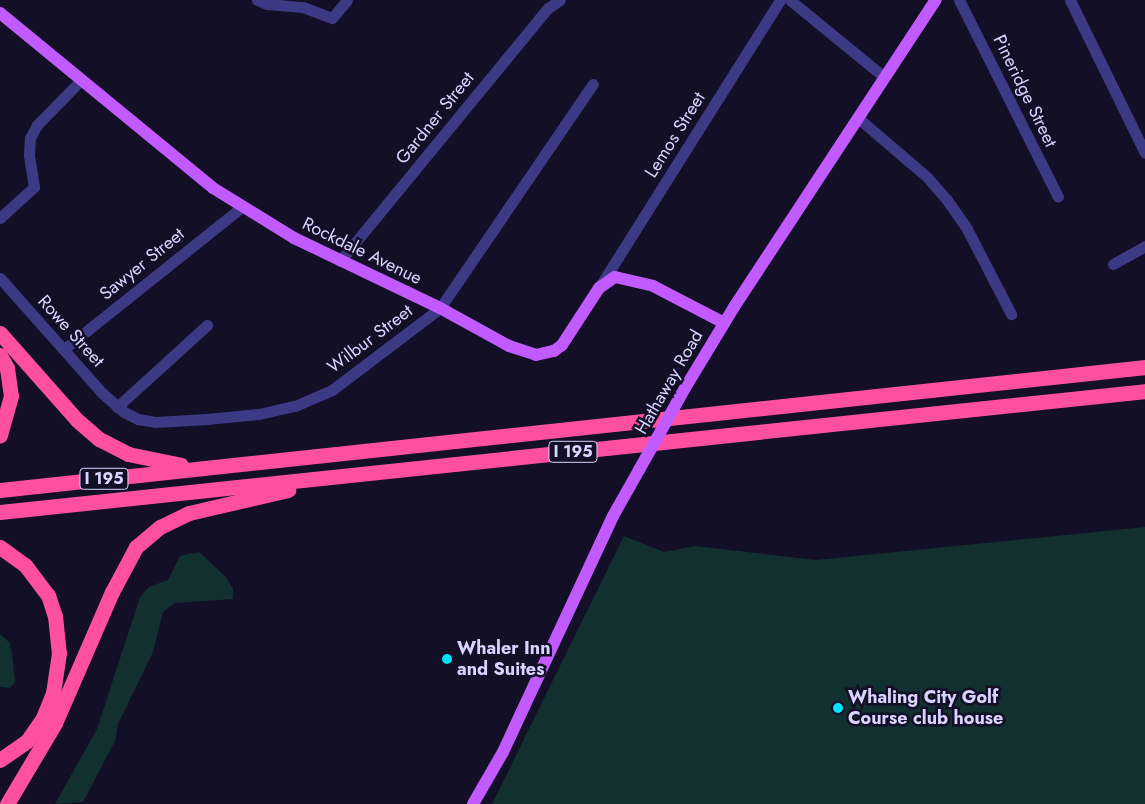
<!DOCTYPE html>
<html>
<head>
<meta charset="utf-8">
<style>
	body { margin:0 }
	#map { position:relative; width:1145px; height:804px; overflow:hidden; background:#130f26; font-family:Jost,sans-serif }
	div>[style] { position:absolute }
	.green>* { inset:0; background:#12302f }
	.minor>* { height:11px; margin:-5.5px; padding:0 5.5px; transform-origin:5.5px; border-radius:5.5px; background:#3d3a85 }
	.major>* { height:12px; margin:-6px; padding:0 6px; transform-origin:6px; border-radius:6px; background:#c25bff }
	.highway>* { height:15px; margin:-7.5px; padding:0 7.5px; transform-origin:7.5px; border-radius:7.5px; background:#ff4fa3 }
	.major-bridge>* { height:12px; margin:-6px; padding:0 6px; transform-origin:6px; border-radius:6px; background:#c25bff }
	.dots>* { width:14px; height:14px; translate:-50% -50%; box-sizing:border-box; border:2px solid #130f26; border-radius:50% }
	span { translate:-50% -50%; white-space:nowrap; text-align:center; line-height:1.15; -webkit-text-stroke:5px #130f26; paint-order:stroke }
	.shield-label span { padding:1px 4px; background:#130f26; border:1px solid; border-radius:4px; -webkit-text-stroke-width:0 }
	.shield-label { font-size:16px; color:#d9d4ff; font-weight:700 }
	.street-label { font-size:18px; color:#d9d4ff }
	.poi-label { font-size:18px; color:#d9d4ff; font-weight:700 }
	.left { translate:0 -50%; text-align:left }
</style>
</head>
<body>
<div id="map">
	<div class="green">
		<div style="clip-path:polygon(1145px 527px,1145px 804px,492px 804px,624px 536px,664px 552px,695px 546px,816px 560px)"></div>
		<div style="clip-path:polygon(199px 552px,226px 577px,233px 589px,233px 599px,175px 603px,163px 612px,153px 652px,118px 724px,115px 741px,83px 802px,55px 804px,97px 729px,140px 597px,149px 587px,168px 580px,180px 556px)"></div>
		<div style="clip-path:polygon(0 634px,10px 643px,12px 653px,15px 682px,10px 688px,0 687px)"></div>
	</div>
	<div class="minor">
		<div style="left:257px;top:0;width:11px;rotate:22deg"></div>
		<div style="left:267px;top:4px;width:36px;rotate:5deg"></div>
		<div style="left:303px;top:7px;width:31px;rotate:21deg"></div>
		<div style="left:332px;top:18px;width:23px;rotate:-50deg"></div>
		<div style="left:790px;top:0;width:122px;rotate:39.3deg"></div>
		<div style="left:959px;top:0;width:220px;rotate:63.3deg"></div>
		<div style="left:1070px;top:0;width:170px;rotate:63.9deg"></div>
		<div style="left:858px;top:118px;width:91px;rotate:40.5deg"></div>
		<div style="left:927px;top:177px;width:30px;rotate:49deg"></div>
		<div style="left:947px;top:200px;width:35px;rotate:55deg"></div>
		<div style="left:967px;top:229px;width:96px;rotate:62.6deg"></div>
		<div style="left:0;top:218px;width:46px;rotate:-42.4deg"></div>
		<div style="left:34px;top:187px;width:32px;rotate:-99deg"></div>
		<div style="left:29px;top:155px;width:17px;rotate:-87deg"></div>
		<div style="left:30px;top:138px;width:15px;rotate:-62deg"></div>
		<div style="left:37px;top:125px;width:63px;rotate:-45.6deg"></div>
		<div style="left:340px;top:261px;width:328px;rotate:-50.6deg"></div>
		<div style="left:548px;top:8px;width:14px;rotate:-34deg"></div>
		<div style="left:1113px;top:264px;width:37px;rotate:-29deg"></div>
		<div style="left:0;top:278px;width:154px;rotate:48.4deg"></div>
		<div style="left:102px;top:393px;width:29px;rotate:41deg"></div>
		<div style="left:124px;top:412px;width:16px;rotate:27deg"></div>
		<div style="left:138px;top:419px;width:17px;rotate:10deg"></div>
		<div style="left:155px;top:422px;width:52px;rotate:-3.3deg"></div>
		<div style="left:207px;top:419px;width:52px;rotate:-5.5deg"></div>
		<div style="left:259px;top:414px;width:37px;rotate:-13deg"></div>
		<div style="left:295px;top:406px;width:40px;rotate:-23.4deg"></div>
		<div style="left:332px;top:390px;width:136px;rotate:-37.2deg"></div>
		<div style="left:440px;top:308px;width:271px;rotate:-55.7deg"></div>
		<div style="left:600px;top:286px;width:338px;rotate:-57.8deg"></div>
		<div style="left:64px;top:349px;width:228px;rotate:-38.6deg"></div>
		<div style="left:117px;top:407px;width:122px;rotate:-42.3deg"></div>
	</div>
	<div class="major">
		<div style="left:0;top:13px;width:276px;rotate:39.4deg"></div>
		<div style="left:213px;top:188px;width:95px;rotate:31.7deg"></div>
		<div style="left:294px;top:238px;width:162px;rotate:25.6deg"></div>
		<div style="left:440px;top:308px;width:79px;rotate:28.8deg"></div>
		<div style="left:509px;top:346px;width:28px;rotate:18deg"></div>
		<div style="left:536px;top:355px;width:18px;rotate:-13deg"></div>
		<div style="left:554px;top:351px;width:10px;rotate:-37deg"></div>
		<div style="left:562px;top:345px;width:68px;rotate:-57deg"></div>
		<div style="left:599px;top:288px;width:19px;rotate:-35deg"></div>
		<div style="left:615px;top:277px;width:39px;rotate:13deg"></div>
		<div style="left:653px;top:286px;width:80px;rotate:27.5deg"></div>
		<div style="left:685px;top:388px;width:95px;rotate:-58.8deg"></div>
		<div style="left:734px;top:307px;width:367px;rotate:-56.7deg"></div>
		<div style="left:473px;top:804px;width:60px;rotate:-60deg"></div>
		<div style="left:503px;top:752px;width:260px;rotate:-65deg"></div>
		<div style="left:613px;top:516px;width:53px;rotate:-60.5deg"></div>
	</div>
	<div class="highway">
		<div style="left:0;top:333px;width:116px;rotate:48.5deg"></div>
		<div style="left:77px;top:420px;width:29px;rotate:41deg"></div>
		<div style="left:99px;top:439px;width:33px;rotate:27deg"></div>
		<div style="left:128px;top:454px;width:54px;rotate:11.7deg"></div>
		<div style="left:0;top:355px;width:15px;rotate:62deg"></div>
		<div style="left:7px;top:368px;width:28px;rotate:82deg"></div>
		<div style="left:11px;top:396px;width:41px;rotate:105.8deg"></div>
		<div style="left:0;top:490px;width:1152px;rotate:-6.13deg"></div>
		<div style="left:0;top:512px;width:1151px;rotate:-6.03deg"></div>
		<div style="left:0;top:547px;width:31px;rotate:36deg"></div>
		<div style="left:25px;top:565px;width:38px;rotate:53deg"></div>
		<div style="left:48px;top:595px;width:22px;rotate:72deg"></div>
		<div style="left:55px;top:616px;width:37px;rotate:84deg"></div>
		<div style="left:59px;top:653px;width:40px;rotate:98.5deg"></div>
		<div style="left:53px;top:693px;width:27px;rotate:112deg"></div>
		<div style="left:43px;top:718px;width:28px;rotate:125deg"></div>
		<div style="left:27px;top:741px;width:33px;rotate:145deg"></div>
		<div style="left:7px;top:804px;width:94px;rotate:-59.3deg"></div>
		<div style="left:55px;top:723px;width:143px;rotate:-66.5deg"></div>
		<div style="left:112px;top:592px;width:51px;rotate:-61.9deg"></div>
		<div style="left:136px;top:547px;width:31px;rotate:-40deg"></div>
		<div style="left:160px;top:527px;width:32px;rotate:-26deg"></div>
		<div style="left:189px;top:513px;width:102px;rotate:-13.1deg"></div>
	</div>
	<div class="major-bridge">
		<div style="left:639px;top:470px;width:94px;rotate:-60.7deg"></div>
	</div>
	<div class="dots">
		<div style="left:447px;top:659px;background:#00e5ff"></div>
		<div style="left:838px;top:708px;background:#00e5ff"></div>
	</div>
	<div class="shield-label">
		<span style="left:573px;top:452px">I 195</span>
		<span style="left:104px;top:479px">I 195</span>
	</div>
	<div class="street-label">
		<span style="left:1025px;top:91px;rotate:64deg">Pineridge Street</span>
		<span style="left:435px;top:118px;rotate:-51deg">Gardner Street</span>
		<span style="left:675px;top:135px;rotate:-58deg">Lemos Street</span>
		<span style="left:362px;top:251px;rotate:26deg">Rockdale Avenue</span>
		<span style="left:142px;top:264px;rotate:-39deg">Sawyer Street</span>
		<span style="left:71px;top:331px;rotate:48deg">Rowe Street</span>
		<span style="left:370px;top:339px;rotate:-37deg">Wilbur Street</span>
		<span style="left:669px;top:382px;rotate:-60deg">Hathaway Road</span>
	</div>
	<div class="poi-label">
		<span class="left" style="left:457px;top:659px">Whaler Inn<br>and Suites</span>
		<span class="left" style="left:848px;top:708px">Whaling City Golf<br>Course club house</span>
	</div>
</div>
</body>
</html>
